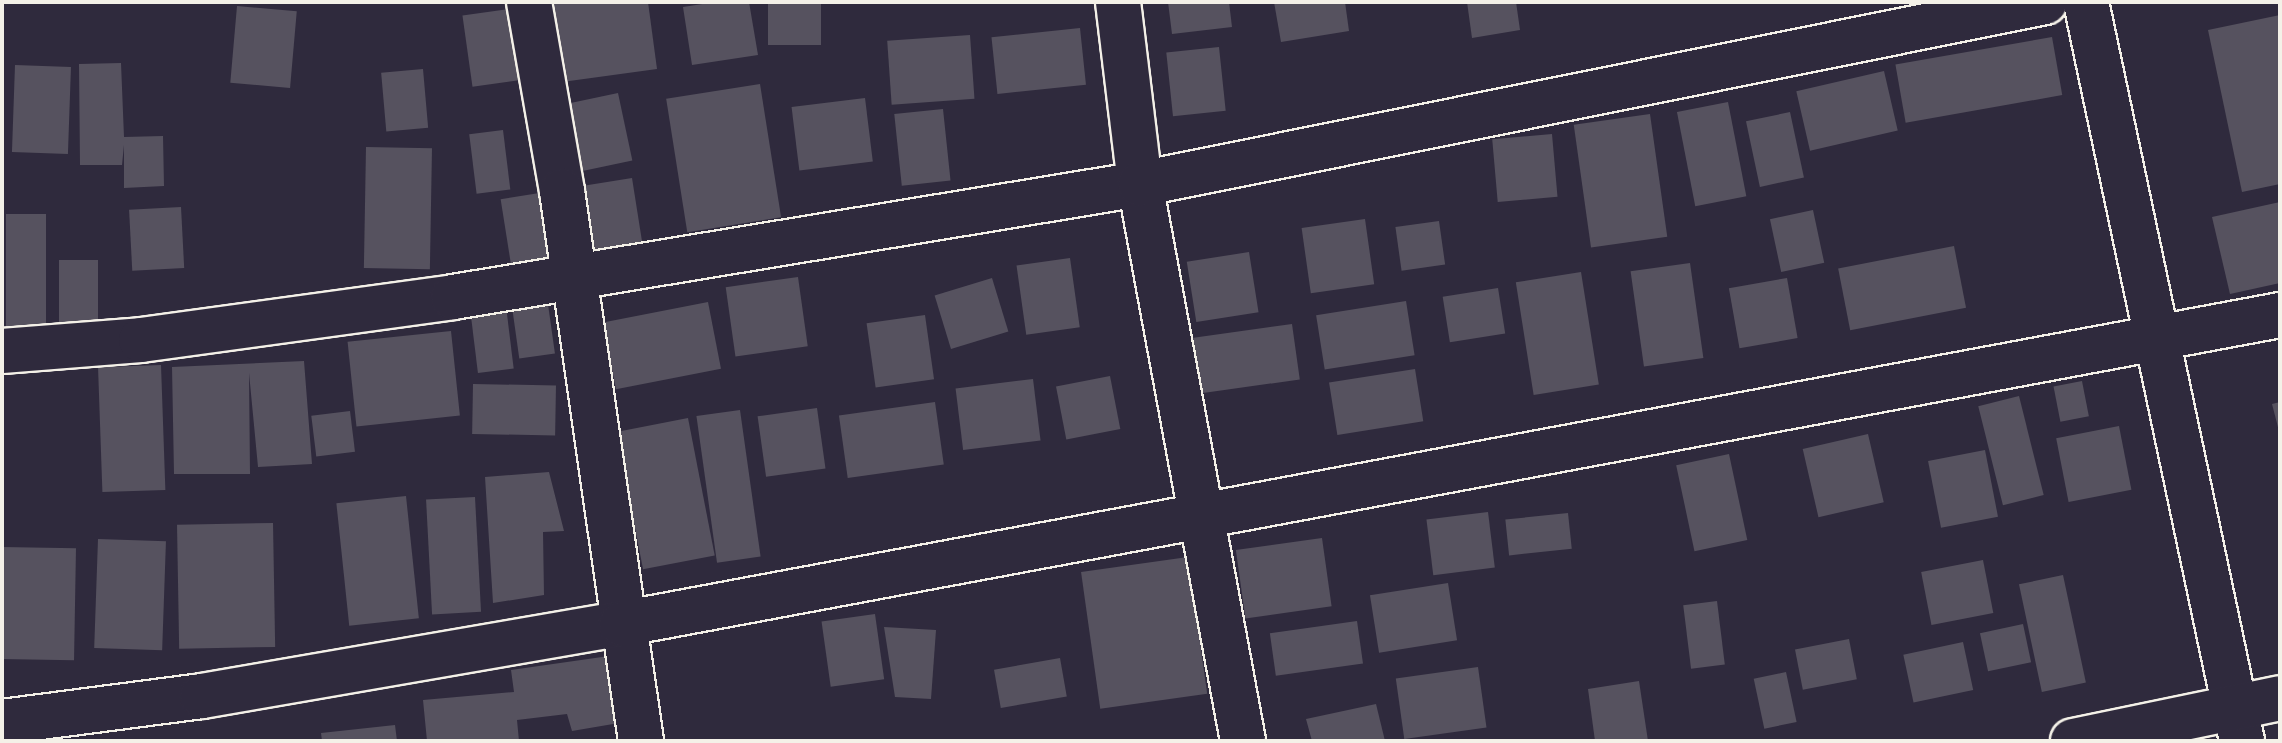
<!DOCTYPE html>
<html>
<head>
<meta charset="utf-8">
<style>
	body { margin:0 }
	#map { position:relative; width:2282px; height:743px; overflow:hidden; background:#2f2a3d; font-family:"Indie Flower",sans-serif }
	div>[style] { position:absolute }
	.building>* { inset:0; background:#56525f; transform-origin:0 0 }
	.roads { filter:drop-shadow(2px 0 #f4f1e8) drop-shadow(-2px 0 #f4f1e8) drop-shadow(0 2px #f4f1e8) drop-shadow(0 -2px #f4f1e8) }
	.minor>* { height:44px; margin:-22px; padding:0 22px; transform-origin:22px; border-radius:22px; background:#2f2a3d }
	span { translate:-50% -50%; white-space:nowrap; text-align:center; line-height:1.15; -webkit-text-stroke:8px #2f2a3d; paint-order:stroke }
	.frame { position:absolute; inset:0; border:4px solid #f4f1e8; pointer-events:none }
</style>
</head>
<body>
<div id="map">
	<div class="building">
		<div style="clip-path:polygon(552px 2px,648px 2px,657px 69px,562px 82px)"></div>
		<div style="clip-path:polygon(715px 2px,749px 2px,758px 55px,692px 65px,683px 7px)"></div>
		<div style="left:768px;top:2px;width:53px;height:43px"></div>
		<div style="clip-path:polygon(1168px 2px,1229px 2px,1232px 27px,1172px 34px)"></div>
		<div style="clip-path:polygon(1274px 2px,1345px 2px,1349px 31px,1281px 42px)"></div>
		<div style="clip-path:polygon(1467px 2px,1516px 2px,1520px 30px,1472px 38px)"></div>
		<div style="left:237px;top:6px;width:60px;height:77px;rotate:5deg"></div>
		<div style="left:509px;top:9px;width:72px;height:47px;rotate:82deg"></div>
		<div style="clip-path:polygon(2280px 15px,2280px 184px,2242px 192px,2208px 30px)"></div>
		<div style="left:1080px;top:28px;width:57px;height:89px;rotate:84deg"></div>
		<div style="left:970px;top:35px;width:64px;height:83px;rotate:86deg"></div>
		<div style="left:2052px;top:37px;width:59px;height:159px;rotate:80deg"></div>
		<div style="left:1219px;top:47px;width:64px;height:53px;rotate:84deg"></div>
		<div style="clip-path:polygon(121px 63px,124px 137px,163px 136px,164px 186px,124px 188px,124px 145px,122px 165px,80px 165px,79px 64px)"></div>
		<div style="left:15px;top:65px;width:56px;height:87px;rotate:2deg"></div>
		<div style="left:423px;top:69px;width:59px;height:42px;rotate:85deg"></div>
		<div style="left:1884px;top:71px;width:61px;height:90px;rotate:77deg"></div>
		<div style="left:760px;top:84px;width:135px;height:95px;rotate:81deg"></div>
		<div style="left:618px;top:93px;width:69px;height:63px;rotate:78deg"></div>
		<div style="left:865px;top:98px;width:64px;height:74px;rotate:83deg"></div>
		<div style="left:1728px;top:102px;width:96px;height:52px;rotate:79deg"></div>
		<div style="left:943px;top:109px;width:72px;height:49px;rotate:84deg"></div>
		<div style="left:1790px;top:112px;width:67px;height:45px;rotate:78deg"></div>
		<div style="left:1650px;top:114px;width:124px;height:77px;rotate:82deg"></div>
		<div style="left:503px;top:130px;width:60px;height:34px;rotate:83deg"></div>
		<div style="left:1552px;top:134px;width:63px;height:60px;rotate:85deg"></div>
		<div style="left:366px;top:147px;width:66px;height:121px;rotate:1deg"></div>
		<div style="left:632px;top:178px;width:65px;height:60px;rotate:81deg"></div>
		<div style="left:552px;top:191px;width:68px;height:52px;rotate:81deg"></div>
		<div style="clip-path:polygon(2280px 202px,2280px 283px,2230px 294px,2212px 217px)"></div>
		<div style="left:181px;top:207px;width:61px;height:52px;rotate:87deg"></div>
		<div style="left:1813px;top:210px;width:54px;height:44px;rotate:78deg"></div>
		<div style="left:6px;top:214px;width:40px;height:116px"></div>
		<div style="left:1365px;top:219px;width:66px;height:64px;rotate:82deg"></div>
		<div style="left:1439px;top:221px;width:44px;height:44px;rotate:82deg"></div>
		<div style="left:1954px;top:246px;width:63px;height:118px;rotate:79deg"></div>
		<div style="left:1249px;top:252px;width:61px;height:63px;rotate:81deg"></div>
		<div style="left:1070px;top:258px;width:70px;height:54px;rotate:82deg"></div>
		<div style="left:59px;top:260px;width:39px;height:65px"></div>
		<div style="left:1690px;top:263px;width:96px;height:60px;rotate:82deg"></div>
		<div style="left:1581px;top:272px;width:114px;height:66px;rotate:81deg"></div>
		<div style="left:798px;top:277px;width:70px;height:73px;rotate:82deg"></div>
		<div style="left:992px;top:278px;width:56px;height:60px;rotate:73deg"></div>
		<div style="left:1787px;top:278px;width:61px;height:59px;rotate:80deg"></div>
		<div style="left:1498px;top:288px;width:46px;height:56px;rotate:81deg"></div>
		<div style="left:547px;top:297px;width:57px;height:36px;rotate:82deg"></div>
		<div style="left:1406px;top:301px;width:55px;height:91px;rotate:81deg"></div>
		<div style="left:708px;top:302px;width:68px;height:107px;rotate:79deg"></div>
		<div style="left:506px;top:306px;width:63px;height:36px;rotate:83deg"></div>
		<div style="left:925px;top:315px;width:65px;height:59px;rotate:82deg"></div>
		<div style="left:1292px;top:324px;width:56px;height:103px;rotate:82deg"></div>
		<div style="left:451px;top:331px;width:85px;height:104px;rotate:84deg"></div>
		<div style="clip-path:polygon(304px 361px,312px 464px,258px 467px,249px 373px,250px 474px,174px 474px,172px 367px)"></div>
		<div style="left:161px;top:365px;width:125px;height:63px;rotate:88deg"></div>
		<div style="left:1415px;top:369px;width:53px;height:87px;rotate:81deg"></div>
		<div style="left:1110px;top:376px;width:54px;height:55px;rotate:79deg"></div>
		<div style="left:1033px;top:379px;width:62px;height:78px;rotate:83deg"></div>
		<div style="left:2082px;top:381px;width:36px;height:29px;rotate:79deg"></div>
		<div style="left:473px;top:384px;width:83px;height:50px;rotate:1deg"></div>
		<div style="left:2019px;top:396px;width:102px;height:42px;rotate:76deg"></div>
		<div style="left:935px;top:402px;width:63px;height:97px;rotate:82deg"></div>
		<div style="clip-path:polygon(2280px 402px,2280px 431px,2279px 431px,2272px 404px)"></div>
		<div style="left:817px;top:408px;width:61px;height:60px;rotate:82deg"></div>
		<div style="left:740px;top:410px;width:148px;height:44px;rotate:82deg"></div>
		<div style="left:350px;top:411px;width:41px;height:39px;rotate:83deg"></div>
		<div style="left:688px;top:418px;width:140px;height:73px;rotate:79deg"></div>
		<div style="left:2119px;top:426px;width:65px;height:64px;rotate:79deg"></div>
		<div style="left:1868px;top:434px;width:70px;height:67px;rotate:77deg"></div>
		<div style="left:1985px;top:450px;width:68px;height:58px;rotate:79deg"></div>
		<div style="left:1729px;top:454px;width:88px;height:54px;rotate:78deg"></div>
		<div style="clip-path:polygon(549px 472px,564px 531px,543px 532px,544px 595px,493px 603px,485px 477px)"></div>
		<div style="left:406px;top:496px;width:123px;height:70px;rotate:84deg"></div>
		<div style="left:475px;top:497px;width:115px;height:49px;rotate:87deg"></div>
		<div style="left:1488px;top:512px;width:56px;height:62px;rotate:83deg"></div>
		<div style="left:1568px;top:513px;width:36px;height:63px;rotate:84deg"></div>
		<div style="left:273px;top:523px;width:124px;height:96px;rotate:89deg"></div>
		<div style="left:1322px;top:538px;width:69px;height:87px;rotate:82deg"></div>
		<div style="left:98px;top:539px;width:68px;height:109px;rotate:2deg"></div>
		<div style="left:2px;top:547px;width:74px;height:112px;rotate:1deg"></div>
		<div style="left:1188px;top:557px;width:138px;height:108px;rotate:82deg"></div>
		<div style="left:1983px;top:560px;width:54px;height:63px;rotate:79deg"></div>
		<div style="left:2063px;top:575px;width:110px;height:45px;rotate:78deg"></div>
		<div style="left:1448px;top:583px;width:58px;height:79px;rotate:81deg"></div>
		<div style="left:1717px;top:601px;width:64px;height:34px;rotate:83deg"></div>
		<div style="left:875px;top:614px;width:66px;height:54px;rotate:82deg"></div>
		<div style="left:1357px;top:621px;width:43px;height:88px;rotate:82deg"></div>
		<div style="left:2023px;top:624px;width:39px;height:44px;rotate:78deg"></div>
		<div style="clip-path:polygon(884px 627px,936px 630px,931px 699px,895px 697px)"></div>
		<div style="left:1849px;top:639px;width:41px;height:55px;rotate:79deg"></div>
		<div style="left:1963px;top:642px;width:49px;height:61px;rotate:78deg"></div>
		<div style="clip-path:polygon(609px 656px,619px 723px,572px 731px,567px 714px,517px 720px,519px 741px,427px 741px,423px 700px,514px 692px,511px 670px)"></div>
		<div style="left:1060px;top:658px;width:39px;height:67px;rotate:80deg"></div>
		<div style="left:1478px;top:667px;width:61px;height:83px;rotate:82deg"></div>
		<div style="left:1786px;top:672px;width:51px;height:33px;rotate:78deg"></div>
		<div style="clip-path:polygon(1639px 681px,1648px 741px,1595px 741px,1588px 689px)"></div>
		<div style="clip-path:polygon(1376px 704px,1385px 741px,1312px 741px,1306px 719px)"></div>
		<div style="clip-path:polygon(395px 725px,397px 741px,322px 741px,321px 733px)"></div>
	</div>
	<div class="roads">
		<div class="minor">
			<div style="left:529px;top:2px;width:192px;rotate:80.1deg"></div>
			<div style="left:562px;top:191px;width:556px;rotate:81.83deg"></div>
			<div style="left:1118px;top:2px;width:183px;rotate:83.1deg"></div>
			<div style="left:1140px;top:184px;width:566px;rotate:79.52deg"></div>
			<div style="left:2086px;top:2px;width:755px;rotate:78.08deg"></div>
			<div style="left:2px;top:351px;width:139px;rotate:-4.5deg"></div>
			<div style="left:141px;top:340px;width:315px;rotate:-7.8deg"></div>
			<div style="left:453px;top:297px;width:696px;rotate:-9.34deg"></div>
			<div style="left:1140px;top:184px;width:923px;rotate:-11.37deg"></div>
			<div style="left:2px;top:722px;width:202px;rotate:-7.4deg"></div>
			<div style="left:202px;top:696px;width:425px;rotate:-9.8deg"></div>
			<div style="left:621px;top:624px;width:1688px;rotate:-10.55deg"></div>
			<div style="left:2073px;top:741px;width:211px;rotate:-11.7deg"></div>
		</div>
	</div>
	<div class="frame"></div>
</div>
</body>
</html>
